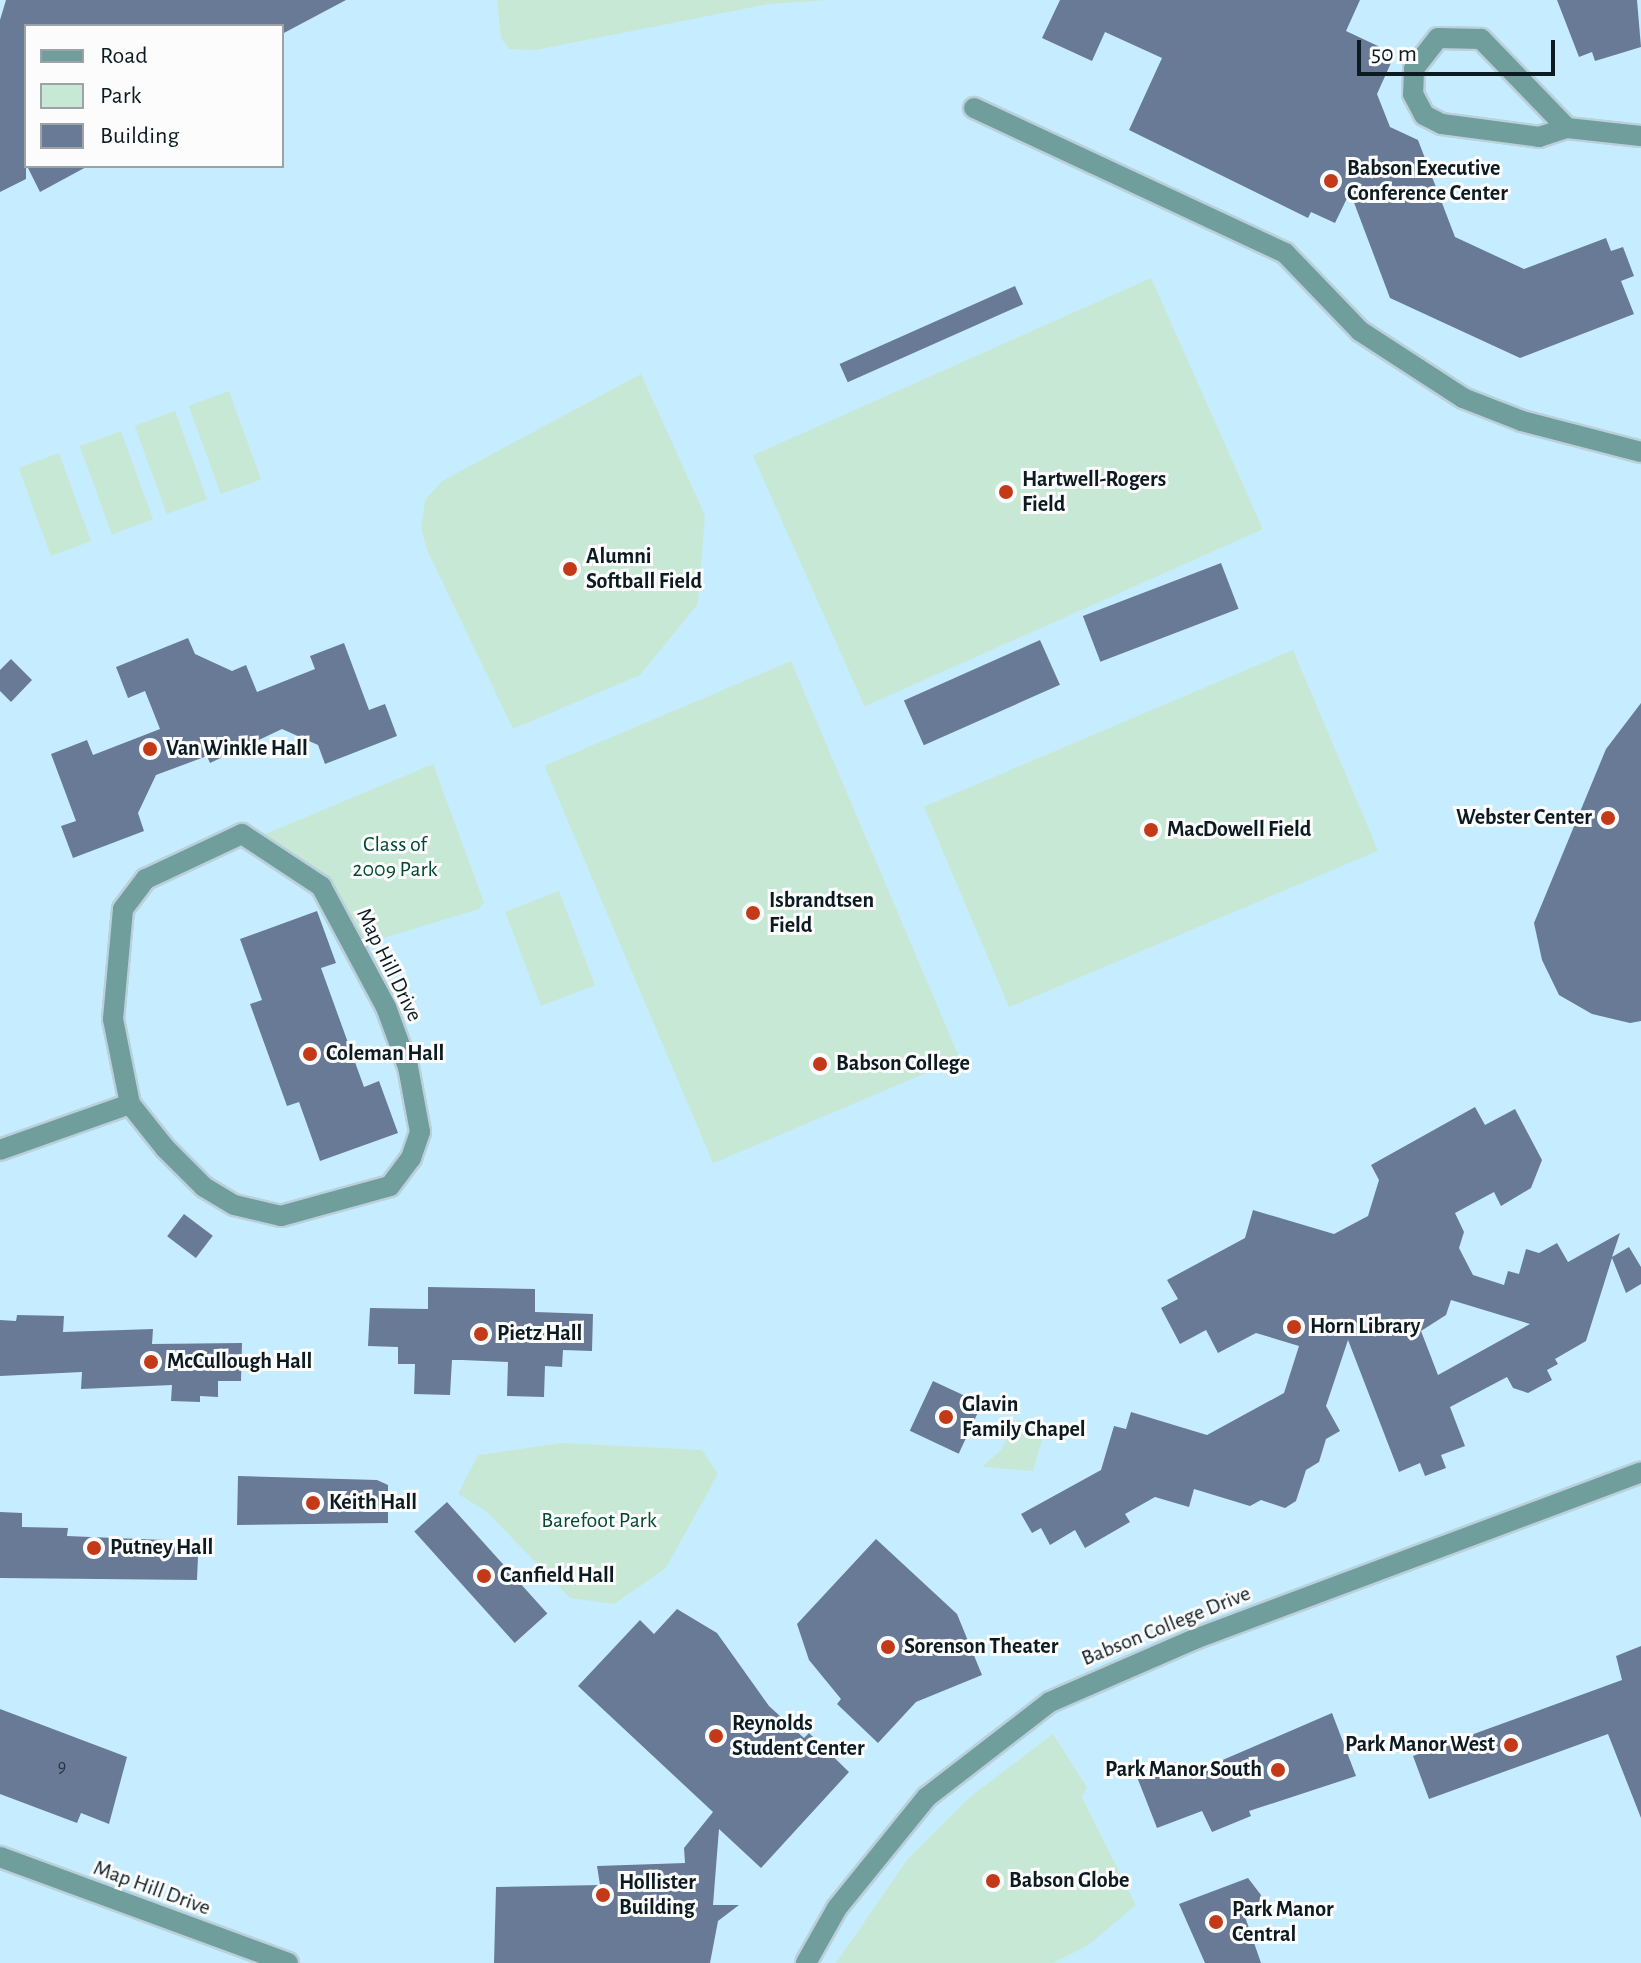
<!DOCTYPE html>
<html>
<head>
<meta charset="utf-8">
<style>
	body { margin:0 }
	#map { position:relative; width:1641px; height:1963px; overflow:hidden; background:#dbf3fe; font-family:"Alegreya Sans",sans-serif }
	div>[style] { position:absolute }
	.built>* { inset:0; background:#c6edff }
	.green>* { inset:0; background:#c8e8d6; transform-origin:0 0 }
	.building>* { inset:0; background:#697a97; transform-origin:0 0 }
	.roads { filter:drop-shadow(2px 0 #bad0db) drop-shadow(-2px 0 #bad0db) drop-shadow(0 2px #bad0db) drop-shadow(0 -2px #bad0db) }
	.minor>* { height:20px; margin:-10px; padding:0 10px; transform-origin:10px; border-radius:10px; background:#709e9d }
	.dots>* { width:22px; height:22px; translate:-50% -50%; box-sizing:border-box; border:4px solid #fcfcfc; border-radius:50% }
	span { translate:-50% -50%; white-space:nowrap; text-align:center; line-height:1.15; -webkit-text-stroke:6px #fcfcfc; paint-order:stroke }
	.number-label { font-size:18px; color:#23333f }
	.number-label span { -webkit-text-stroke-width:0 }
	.poi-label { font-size:22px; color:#0c1b22; font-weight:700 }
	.left { translate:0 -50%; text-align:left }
	.right { translate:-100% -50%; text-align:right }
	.park-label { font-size:22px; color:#004a30 }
	.street-label { font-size:22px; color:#0c1b22 }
	.legend { position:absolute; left:24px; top:24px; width:260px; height:144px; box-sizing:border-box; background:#fcfcfc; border:2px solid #9ca2a5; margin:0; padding:10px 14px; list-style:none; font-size:24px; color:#0c1b22 }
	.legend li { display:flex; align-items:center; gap:16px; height:40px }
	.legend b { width:40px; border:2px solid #9ca2a5 }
	.scale { position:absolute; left:1357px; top:40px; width:198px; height:36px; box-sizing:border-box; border:4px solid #0c1b22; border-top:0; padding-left:10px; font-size:24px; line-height:28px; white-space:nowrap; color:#0c1b22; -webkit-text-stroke:6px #fcfcfc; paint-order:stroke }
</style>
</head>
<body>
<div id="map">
	<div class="built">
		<div style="clip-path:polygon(evenodd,0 0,1641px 0,1641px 1963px,0 1963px,0 0,26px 26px,282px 26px,282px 166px,26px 166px,26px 26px)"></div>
	</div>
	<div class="green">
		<div style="clip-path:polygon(497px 0,829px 0,769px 4px,536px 50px,509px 49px,501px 38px)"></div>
		<div style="left:1151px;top:278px;width:275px;height:436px;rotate:66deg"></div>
		<div style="clip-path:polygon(641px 374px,705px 515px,698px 604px,640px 675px,513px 729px,427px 550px,421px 528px,425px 500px,442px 481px)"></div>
		<div style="left:229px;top:391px;width:94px;height:43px;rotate:70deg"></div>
		<div style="left:175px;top:411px;width:94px;height:43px;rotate:70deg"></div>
		<div style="left:121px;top:431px;width:94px;height:44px;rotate:70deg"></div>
		<div style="left:59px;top:453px;width:94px;height:43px;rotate:70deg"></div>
		<div style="left:1293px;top:650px;width:218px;height:401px;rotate:67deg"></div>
		<div style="left:791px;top:661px;width:432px;height:268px;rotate:67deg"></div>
		<div style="clip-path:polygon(433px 764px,484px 902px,479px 909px,364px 944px,326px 879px,258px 837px)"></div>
		<div style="left:559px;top:891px;width:101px;height:58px;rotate:69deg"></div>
		<div style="clip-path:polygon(1018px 1419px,1044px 1433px,1033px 1471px,982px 1467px,1001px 1450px)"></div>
		<div style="clip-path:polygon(562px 1443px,702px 1450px,718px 1474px,666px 1568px,614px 1604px,570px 1598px,486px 1511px,458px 1494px,478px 1455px)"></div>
		<div style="clip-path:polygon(1053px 1734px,1087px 1787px,1082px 1797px,1136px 1905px,1087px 1946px,1053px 1963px,836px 1963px,907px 1860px,971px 1796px)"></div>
	</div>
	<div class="building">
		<div style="clip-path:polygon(6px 0,346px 0,282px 34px,282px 26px,26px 26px,26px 179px,0 192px,0 20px)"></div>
		<div style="clip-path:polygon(1060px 0,1360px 0,1346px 31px,1395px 54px,1377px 94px,1390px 127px,1418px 140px,1455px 237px,1524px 269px,1606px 238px,1611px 251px,1623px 247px,1634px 276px,1621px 281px,1634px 314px,1520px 358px,1390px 298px,1350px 192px,1335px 223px,1311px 212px,1308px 218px,1129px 130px,1162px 58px,1105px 32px,1092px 61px,1042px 38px)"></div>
		<div style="clip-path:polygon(1557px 0,1637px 0,1641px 47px,1595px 61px,1592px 52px,1579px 57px)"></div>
		<div style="clip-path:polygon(27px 166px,88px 166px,40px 192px)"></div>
		<div style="left:1015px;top:286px;width:20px;height:192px;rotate:66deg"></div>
		<div style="left:1221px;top:563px;width:49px;height:148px;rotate:69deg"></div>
		<div style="clip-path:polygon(188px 638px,195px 654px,232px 671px,246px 665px,257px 692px,315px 669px,310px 656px,344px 643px,369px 710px,385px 704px,397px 736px,325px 764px,318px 745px,282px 729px,210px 763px,207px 756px,156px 775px,138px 813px,144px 831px,73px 858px,61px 826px,76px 821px,51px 754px,87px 740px,93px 755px,160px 729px,145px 691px,128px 698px,116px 667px)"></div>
		<div style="left:1040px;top:640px;width:49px;height:149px;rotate:66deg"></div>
		<div style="clip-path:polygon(11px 659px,32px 680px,11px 702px,0 691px,0 670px)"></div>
		<div style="clip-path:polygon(1641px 703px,1641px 1021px,1630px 1023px,1592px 1014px,1559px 995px,1542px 960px,1534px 923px,1606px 749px)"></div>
		<div style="clip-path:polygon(317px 911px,336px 963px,321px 968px,364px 1087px,379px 1081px,398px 1133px,320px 1161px,299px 1102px,287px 1106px,250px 1004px,262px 1000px,240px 939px)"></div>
		<div style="clip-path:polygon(evenodd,1475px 1107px,1485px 1125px,1515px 1109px,1542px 1160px,1531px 1188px,1501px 1206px,1494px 1192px,1455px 1213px,1464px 1232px,1459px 1248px,1473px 1275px,1504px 1285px,1508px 1271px,1519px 1274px,1526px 1249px,1539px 1253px,1557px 1243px,1568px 1262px,1620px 1233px,1612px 1257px,1629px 1247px,1641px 1267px,1641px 1284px,1626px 1293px,1612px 1258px,1586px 1341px,1555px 1359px,1558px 1364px,1547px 1370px,1552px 1380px,1528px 1393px,1513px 1388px,1507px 1377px,1450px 1407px,1465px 1446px,1441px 1455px,1446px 1468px,1425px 1476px,1420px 1463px,1399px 1472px,1348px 1340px,1326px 1406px,1340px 1431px,1326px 1439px,1319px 1462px,1306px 1470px,1296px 1501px,1285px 1508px,1261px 1500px,1250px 1506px,1194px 1489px,1189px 1507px,1155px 1497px,1125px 1514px,1130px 1522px,1085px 1548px,1075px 1530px,1050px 1545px,1041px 1528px,1032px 1533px,1021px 1514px,1101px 1470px,1114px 1426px,1126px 1429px,1131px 1412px,1207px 1435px,1284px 1393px,1299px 1346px,1256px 1333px,1218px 1353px,1206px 1330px,1180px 1344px,1161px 1308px,1178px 1299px,1167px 1280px,1245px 1238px,1253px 1210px,1334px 1234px,1368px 1216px,1379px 1180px,1371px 1165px,1475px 1107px,1451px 1300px,1530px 1324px,1438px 1375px,1421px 1331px,1446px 1315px,1451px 1300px)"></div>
		<div style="left:184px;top:1214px;width:36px;height:28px;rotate:37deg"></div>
		<div style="clip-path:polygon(428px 1287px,535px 1289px,535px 1312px,593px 1314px,592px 1351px,563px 1350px,562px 1367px,545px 1366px,544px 1397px,507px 1396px,508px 1362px,462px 1360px,452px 1360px,450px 1395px,414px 1394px,415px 1364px,398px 1364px,398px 1347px,368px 1346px,370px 1308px,428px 1309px)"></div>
		<div style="clip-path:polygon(17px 1315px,64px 1316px,63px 1332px,153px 1329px,152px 1344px,242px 1343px,241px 1381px,218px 1381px,218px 1397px,200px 1396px,200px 1402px,171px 1401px,172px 1385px,81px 1389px,82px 1372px,0 1376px,0 1320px,16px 1321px)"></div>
		<div style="left:933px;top:1381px;width:54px;height:55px;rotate:25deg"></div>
		<div style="clip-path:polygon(238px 1476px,377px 1480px,388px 1485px,388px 1523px,237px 1525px)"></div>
		<div style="left:447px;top:1502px;width:150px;height:44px;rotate:48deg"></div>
		<div style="clip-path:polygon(0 1512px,22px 1513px,22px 1527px,68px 1528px,67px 1536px,188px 1541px,188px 1555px,198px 1556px,197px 1580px,0 1578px)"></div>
		<div style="clip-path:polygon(876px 1539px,957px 1614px,982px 1675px,916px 1702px,878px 1743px,837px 1704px,841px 1699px,809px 1660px,797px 1624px)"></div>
		<div style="clip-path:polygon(677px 1609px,717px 1633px,769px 1706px,804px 1738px,809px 1733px,849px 1772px,761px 1868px,719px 1829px,713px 1905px,739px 1905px,718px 1921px,710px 1963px,494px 1963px,496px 1887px,600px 1885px,597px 1866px,685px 1863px,684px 1848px,713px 1812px,578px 1686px,640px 1620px,654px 1634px)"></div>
		<div style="clip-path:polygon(1641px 1646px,1641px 1818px,1608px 1734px,1429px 1799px,1413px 1756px,1622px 1680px,1616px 1656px)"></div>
		<div style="clip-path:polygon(0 1709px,127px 1757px,109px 1824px,81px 1813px,77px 1823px,0 1794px)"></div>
		<div style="clip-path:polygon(1332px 1713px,1356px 1776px,1249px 1811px,1251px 1816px,1212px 1832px,1202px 1811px,1157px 1828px,1137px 1777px,1176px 1762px,1183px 1777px)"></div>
		<div style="clip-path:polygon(1248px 1878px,1261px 1895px,1258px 1906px,1243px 1911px,1261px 1963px,1205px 1963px,1179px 1904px)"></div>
	</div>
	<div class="roads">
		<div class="minor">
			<div style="left:974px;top:108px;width:343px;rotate:25deg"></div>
			<div style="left:1285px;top:253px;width:108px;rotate:46.1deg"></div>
			<div style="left:1360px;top:331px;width:123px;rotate:33deg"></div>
			<div style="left:1463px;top:398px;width:63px;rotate:21.3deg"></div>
			<div style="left:1522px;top:421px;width:123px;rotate:14.6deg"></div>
			<div style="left:1567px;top:128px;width:124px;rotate:-134deg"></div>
			<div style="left:1481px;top:39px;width:43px;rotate:-178.7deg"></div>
			<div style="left:1438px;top:38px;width:39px;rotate:128deg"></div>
			<div style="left:1414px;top:69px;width:25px;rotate:92deg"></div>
			<div style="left:1413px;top:94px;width:24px;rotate:62deg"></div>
			<div style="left:1424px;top:115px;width:20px;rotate:27deg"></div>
			<div style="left:1442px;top:124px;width:98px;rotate:7.6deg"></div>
			<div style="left:1539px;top:137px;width:29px;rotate:-18deg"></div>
			<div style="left:1567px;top:128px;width:74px;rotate:6.2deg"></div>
			<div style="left:242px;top:834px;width:95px;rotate:33.4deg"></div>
			<div style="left:321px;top:886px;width:137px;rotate:61.8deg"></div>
			<div style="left:386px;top:1007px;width:64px;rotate:69.9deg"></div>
			<div style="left:408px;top:1067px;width:66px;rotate:79.5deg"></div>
			<div style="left:420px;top:1132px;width:28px;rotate:109deg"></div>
			<div style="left:411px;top:1158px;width:35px;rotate:127deg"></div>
			<div style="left:390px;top:1186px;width:113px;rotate:164.6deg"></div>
			<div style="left:281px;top:1216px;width:48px;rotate:-166.8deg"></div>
			<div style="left:234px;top:1205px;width:35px;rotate:-149deg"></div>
			<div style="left:204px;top:1187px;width:55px;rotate:-135deg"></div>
			<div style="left:165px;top:1148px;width:56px;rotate:-128.5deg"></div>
			<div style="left:130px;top:1104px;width:87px;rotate:-101.3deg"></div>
			<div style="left:113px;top:1019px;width:110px;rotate:-84.8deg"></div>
			<div style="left:123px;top:909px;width:38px;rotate:-53deg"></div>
			<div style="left:146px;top:879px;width:106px;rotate:-25.1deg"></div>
			<div style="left:0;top:1150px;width:138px;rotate:-19.5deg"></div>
			<div style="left:0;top:1857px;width:307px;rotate:20.2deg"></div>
			<div style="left:806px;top:1963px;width:63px;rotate:-60.6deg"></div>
			<div style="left:837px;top:1908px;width:143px;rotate:-51deg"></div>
			<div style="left:927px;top:1797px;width:155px;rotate:-37.7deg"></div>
			<div style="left:1050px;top:1702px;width:158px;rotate:-23.5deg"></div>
			<div style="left:1195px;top:1639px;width:476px;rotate:-20.5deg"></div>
		</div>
	</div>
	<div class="dots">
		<div style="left:1331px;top:181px;background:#c43a19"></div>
		<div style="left:1006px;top:492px;background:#c43a19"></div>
		<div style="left:570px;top:569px;background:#c43a19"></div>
		<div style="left:150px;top:749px;background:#c43a19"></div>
		<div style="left:1608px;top:818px;background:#c43a19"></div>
		<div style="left:1151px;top:830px;background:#c43a19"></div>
		<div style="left:753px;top:913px;background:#c43a19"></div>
		<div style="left:310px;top:1054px;background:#c43a19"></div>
		<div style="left:820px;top:1064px;background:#c43a19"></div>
		<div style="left:1294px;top:1327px;background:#c43a19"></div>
		<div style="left:481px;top:1334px;background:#c43a19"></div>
		<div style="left:151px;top:1362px;background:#c43a19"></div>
		<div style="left:946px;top:1417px;background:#c43a19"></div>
		<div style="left:313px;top:1503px;background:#c43a19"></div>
		<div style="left:94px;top:1548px;background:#c43a19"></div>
		<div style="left:484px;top:1576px;background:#c43a19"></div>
		<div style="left:888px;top:1647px;background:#c43a19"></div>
		<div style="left:716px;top:1736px;background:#c43a19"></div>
		<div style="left:1511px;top:1745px;background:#c43a19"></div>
		<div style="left:1278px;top:1770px;background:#c43a19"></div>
		<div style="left:993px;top:1881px;background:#c43a19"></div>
		<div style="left:603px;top:1895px;background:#c43a19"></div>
		<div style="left:1216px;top:1922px;background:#c43a19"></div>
	</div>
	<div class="number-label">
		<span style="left:62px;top:1767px">9</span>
	</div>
	<div class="poi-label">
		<span class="left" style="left:1347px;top:181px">Babson Executive<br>Conference Center</span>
		<span class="left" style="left:1022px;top:492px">Hartwell-Rogers<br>Field</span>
		<span class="left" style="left:586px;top:569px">Alumni<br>Softball Field</span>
		<span class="left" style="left:166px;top:749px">Van Winkle Hall</span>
		<span class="right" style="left:1592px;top:818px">Webster Center</span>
		<span class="left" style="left:1167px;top:830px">MacDowell Field</span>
		<span class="left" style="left:769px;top:913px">Isbrandtsen<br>Field</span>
		<span class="left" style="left:326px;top:1054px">Coleman Hall</span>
		<span class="left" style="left:836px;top:1064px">Babson College</span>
		<span class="left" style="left:1310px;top:1327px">Horn Library</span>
		<span class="left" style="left:497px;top:1334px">Pietz Hall</span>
		<span class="left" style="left:167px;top:1362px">McCullough Hall</span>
		<span class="left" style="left:962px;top:1417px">Glavin<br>Family Chapel</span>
		<span class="left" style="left:329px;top:1503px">Keith Hall</span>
		<span class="left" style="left:110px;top:1548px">Putney Hall</span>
		<span class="left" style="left:500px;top:1576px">Canfield Hall</span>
		<span class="left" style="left:904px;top:1647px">Sorenson Theater</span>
		<span class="left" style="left:732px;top:1736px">Reynolds<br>Student Center</span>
		<span class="right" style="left:1495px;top:1745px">Park Manor West</span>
		<span class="right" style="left:1262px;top:1770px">Park Manor South</span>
		<span class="left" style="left:1009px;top:1881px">Babson Globe</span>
		<span class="left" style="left:619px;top:1895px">Hollister<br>Building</span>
		<span class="left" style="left:1232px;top:1922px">Park Manor<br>Central</span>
	</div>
	<div class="park-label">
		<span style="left:395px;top:857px">Class of<br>2009 Park</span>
		<span style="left:599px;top:1521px">Barefoot Park</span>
	</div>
	<div class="street-label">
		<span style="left:389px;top:965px;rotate:64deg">Map Hill Drive</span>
		<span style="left:1166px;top:1626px;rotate:-22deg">Babson College Drive</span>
		<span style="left:152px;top:1888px;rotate:20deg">Map Hill Drive</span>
	</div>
	<ul class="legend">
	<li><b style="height:10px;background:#709e9d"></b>Road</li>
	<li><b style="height:22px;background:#c8e8d6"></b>Park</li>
	<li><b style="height:22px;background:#697a97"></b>Building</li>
	</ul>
	<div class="scale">50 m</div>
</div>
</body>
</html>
